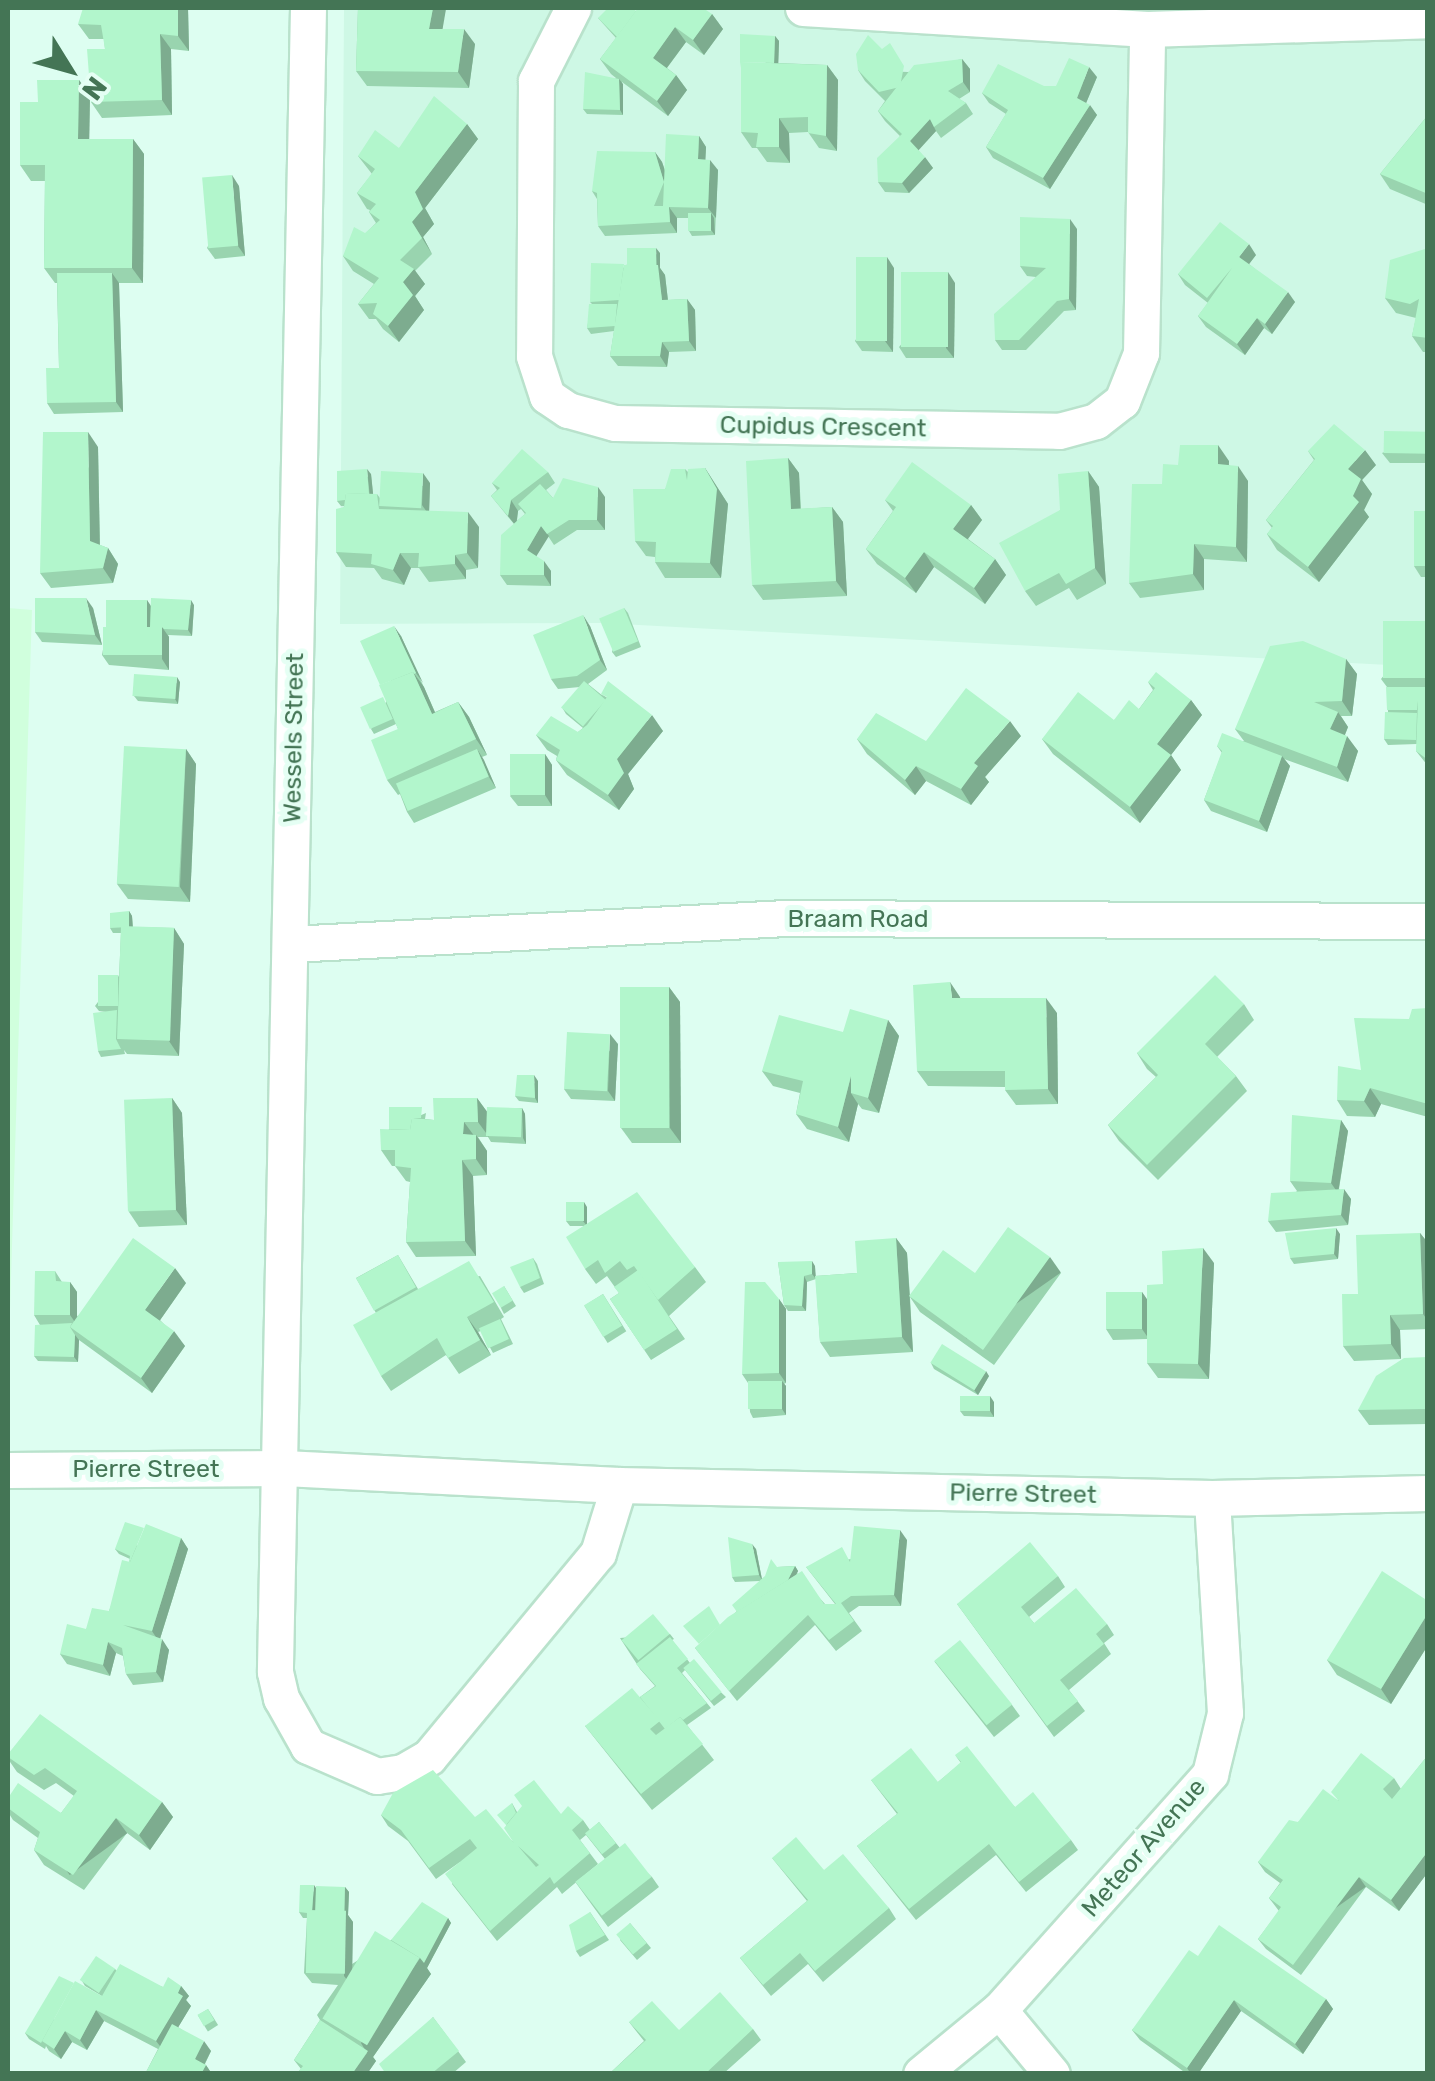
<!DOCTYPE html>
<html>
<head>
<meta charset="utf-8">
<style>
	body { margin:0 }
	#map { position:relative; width:1435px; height:2081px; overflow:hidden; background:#ddfef1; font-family:Rubik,sans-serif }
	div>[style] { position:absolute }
	.residential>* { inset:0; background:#cef8e5 }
	.commercial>* { inset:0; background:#d0ffdd }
	.roads { filter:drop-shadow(2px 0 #b9e2cc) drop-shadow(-2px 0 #b9e2cc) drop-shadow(0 2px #b9e2cc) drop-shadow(0 -2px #b9e2cc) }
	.minor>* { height:35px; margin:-17.5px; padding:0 17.5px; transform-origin:17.5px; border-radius:17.5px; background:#fff }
	.wall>* { inset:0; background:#99d4af; transform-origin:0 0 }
	.shaded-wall>* { inset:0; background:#7dac8f; transform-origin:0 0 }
	.building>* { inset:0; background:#b2f6cc; transform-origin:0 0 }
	span { translate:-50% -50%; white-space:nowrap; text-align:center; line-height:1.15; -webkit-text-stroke:10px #e5fff4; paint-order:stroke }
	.street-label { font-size:25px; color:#447555 }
	.frame { position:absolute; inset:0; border:10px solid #447555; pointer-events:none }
	.north { position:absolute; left:20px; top:20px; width:100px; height:100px; -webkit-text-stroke:8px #e5fff4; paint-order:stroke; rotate:127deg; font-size:28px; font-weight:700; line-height:40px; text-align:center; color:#447555 }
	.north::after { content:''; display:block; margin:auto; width:35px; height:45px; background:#447555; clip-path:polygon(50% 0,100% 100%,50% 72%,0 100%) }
</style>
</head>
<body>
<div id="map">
	<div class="residential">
		<div style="clip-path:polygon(344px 8px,1427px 8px,1427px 667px,602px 623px,340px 624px)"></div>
	</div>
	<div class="commercial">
		<div style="clip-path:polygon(8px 608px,32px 610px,8px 1373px)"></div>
	</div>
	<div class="roads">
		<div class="minor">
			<div style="left:308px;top:8px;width:1664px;rotate:91.14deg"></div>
			<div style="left:275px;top:1672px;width:27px;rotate:77deg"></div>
			<div style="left:281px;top:1698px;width:55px;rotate:60.6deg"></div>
			<div style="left:308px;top:1746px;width:75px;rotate:23.5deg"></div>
			<div style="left:377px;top:1776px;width:26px;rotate:-9deg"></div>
			<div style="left:403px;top:1772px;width:30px;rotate:-30deg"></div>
			<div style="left:429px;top:1757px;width:265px;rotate:-50.4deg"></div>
			<div style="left:598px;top:1553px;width:71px;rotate:-72.8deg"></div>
			<div style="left:573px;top:8px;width:82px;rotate:116.9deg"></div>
			<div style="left:536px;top:81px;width:275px;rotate:90.4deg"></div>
			<div style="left:534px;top:356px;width:42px;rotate:72deg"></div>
			<div style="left:547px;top:396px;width:25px;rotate:34deg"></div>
			<div style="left:568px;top:410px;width:49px;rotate:15.5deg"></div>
			<div style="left:615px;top:423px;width:444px;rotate:1deg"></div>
			<div style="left:1059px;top:431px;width:38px;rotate:-15deg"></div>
			<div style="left:1096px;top:421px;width:33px;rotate:-38deg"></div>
			<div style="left:1122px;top:401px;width:52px;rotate:-68.4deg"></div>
			<div style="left:1141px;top:353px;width:324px;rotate:-88.9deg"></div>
			<div style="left:803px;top:8px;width:345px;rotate:3.5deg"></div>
			<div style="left:1147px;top:29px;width:281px;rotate:-1.8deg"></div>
			<div style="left:290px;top:944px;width:497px;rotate:-3deg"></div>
			<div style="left:786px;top:918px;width:642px;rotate:0.27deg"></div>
			<div style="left:8px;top:1470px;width:276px;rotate:-0.4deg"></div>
			<div style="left:284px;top:1468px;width:335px;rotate:2.9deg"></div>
			<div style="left:619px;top:1485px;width:593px;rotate:1.26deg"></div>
			<div style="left:1212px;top:1498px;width:216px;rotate:-1.3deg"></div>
			<div style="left:999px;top:2010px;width:83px;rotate:50.4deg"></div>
			<div style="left:921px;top:2074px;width:101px;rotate:-39.4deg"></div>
			<div style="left:999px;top:2010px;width:317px;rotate:-48.2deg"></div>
			<div style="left:1210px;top:1774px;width:63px;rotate:-76.2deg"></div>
			<div style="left:1225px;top:1713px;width:215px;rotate:-93.5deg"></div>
		</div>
	</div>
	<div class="wall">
		<div style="clip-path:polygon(188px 8px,189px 51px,171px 49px,172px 115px,102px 118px,91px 102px,105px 49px,104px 39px,89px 39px,78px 24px)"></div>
		<div style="clip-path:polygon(358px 8px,445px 8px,442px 29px,475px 44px,469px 88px,367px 86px,356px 71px)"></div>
		<div style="clip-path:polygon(636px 11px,712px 14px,723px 29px,704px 55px,686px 42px,667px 68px,676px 75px,687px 90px,668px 116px,622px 82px,623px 115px,587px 114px,583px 109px,616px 78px,611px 74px,600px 59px,616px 38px,598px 18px)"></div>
		<div style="clip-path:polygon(775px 36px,779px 41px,778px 63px,827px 65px,838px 80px,837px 151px,819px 148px,808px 132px,789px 133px,790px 163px,767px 162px,757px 148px,752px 148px,741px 132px)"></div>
		<div style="clip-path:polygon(962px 59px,970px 69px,970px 92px,959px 99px,966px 103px,973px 114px,941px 138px,936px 131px,918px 150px,933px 168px,909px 193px,885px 192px,878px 182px,900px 136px,885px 121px,878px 111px,885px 101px,865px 81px,858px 70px,908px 72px)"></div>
		<div style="clip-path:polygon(1097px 77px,1086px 103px,1097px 115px,1050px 189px,993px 158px,986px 147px,1006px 114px,989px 103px,982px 93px,1056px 86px)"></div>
		<div style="clip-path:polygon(79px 80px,90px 95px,89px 139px,133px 139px,144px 154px,143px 283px,119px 283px,123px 412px,54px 414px,47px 403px,59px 368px,57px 283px,55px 283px,44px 268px,45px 181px,31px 181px,20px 165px,38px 102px)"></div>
		<div style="clip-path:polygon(1428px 115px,1428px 205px,1390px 189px,1380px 174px)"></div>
		<div style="clip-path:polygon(467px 124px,478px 139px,425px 208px,434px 224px,423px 237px,432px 254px,415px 271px,425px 284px,415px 296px,424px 310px,399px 342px,383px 329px,376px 319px,369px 319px,358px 304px,374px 284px,353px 271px,343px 256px,376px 223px,369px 212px,370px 210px,367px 209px,357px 193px,372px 174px,358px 156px,399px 148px)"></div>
		<div style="clip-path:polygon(699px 136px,706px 147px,705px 160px,718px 170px,715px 235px,692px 236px,689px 231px,688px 218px,677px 218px,677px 233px,605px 236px,598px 226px,597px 199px,592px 191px,655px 152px,662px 162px,665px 170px)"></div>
		<div style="clip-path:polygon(239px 186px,245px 256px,215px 259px,207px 248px)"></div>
		<div style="clip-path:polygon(1077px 229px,1076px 310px,1064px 311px,1026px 350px,1002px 350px,995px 340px,1036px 277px,1027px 276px,1020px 266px)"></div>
		<div style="clip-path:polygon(1428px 248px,1428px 352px,1423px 352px,1412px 336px,1416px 318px,1396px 313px,1385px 298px)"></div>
		<div style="clip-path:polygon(660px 253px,660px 268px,665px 275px,668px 300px,687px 299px,695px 310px,696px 351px,669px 352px,667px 367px,618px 366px,610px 356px,614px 331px,591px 334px,587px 328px,592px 304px,590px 302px,626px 265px)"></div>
		<div style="clip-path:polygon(1256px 255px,1249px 264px,1295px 302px,1272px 334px,1264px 328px,1245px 355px,1206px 327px,1198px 316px,1208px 303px,1185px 285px,1178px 274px)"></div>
		<div style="clip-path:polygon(894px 268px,893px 352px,862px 351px,855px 341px)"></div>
		<div style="clip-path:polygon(955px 283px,954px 358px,906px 358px,899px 347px)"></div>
		<div style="clip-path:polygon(1428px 432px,1428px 463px,1390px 463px,1382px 453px)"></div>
		<div style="clip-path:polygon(98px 447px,100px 545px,108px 548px,118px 564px,113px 583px,51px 588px,40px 573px)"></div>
		<div style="clip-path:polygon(1308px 451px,1376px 465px,1362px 480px,1372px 494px,1364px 510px,1369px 517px,1319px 582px,1277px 550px,1267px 534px,1272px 528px,1266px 520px,1314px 460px)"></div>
		<div style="clip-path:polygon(788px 458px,799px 473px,801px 509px,832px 507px,843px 522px,847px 596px,763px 600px,752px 585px)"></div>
		<div style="clip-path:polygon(1229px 461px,1229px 465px,1248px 481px,1247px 562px,1204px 559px,1204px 590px,1140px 598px,1129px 583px,1162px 484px,1178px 465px)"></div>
		<div style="clip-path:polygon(705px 468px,728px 504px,721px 578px,665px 578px,655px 562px,655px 557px,646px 556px,635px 541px,665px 489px,685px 469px,688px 472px)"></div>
		<div style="clip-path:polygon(1088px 471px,1099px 487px,1106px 584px,1077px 600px,1069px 588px,1036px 606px,1025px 591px,1060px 510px)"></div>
		<div style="clip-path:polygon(evenodd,548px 472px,555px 483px,546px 490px,553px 498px,605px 497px,605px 530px,577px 530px,554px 545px,548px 536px,536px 556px,551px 571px,551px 586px,507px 585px,500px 575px,514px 524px,491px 496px,497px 490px,492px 483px,548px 472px,521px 509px,525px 514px,517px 521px,518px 511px,521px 509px)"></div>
		<div style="clip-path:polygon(371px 474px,373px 494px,377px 494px,382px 501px,430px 483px,429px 511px,479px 527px,478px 568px,466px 570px,466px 579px,429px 582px,419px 568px,411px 568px,404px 585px,382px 579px,374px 568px,346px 567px,336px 552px,344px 506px,341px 506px,337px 501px)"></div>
		<div style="clip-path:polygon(885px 500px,971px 505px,982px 520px,968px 539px,995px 559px,1006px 575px,985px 604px,934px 567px,916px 593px,877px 564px,866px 549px,893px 511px)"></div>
		<div style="clip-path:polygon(1428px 511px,1428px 577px,1421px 577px,1414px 566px)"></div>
		<div style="clip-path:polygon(147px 600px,150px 606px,194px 605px,192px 636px,168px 635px,169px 637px,169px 670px,109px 665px,102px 655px,107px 627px)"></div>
		<div style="clip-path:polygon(93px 608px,102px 645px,42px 642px,35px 632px)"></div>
		<div style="clip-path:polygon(624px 608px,628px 613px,641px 647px,616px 657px,612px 652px)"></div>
		<div style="clip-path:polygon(1428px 621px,1428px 766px,1416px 751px,1417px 744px,1388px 745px,1384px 739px,1388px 712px,1387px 687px,1381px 679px)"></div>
		<div style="clip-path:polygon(590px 626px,607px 670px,588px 684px,603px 696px,601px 694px,663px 731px,628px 774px,634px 789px,619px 810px,567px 775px,556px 760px,557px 756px,547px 750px,536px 735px,578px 732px,583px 728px,566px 714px,563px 709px,580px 687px,558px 689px,551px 679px)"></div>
		<div style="clip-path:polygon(401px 636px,435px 712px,458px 702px,469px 717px,487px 755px,482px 757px,496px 788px,414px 823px,407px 812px,400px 794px,398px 795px,387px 780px,398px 729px,396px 724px,374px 734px,371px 729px,386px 702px)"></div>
		<div style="clip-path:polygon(1346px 659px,1357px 674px,1352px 716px,1341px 716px,1348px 727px,1345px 735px,1358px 751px,1348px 782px,1284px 759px,1290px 766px,1267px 832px,1211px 811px,1204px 800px,1222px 753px,1217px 746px,1244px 741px,1235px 729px)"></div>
		<div style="clip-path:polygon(180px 682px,178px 704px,138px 701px,134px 696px)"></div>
		<div style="clip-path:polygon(1148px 682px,1191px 700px,1202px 715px,1171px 755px,1181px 770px,1140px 823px,1053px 754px,1042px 739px,1114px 720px,1139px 709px,1153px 690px)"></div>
		<div style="clip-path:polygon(1021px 736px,985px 777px,989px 782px,971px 805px,926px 781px,915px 795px,867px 754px,857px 739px,926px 741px)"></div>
		<div style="clip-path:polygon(186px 749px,196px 764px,190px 902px,128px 899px,117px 884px)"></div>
		<div style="clip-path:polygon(545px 754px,552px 765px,552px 806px,518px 806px,510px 796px)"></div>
		<div style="clip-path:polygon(129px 911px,132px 916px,133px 927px,174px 928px,184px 944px,179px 1056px,127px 1054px,124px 1050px,125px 1054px,101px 1057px,98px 1051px,106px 1012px,99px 1011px,95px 1006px,118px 975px,119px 977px,121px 933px,113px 933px,110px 928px)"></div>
		<div style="clip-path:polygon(669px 987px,680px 1002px,681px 1143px,632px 1143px,621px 1128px)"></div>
		<div style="clip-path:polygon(1244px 1004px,1254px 1020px,1217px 1057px,1236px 1076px,1247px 1091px,1158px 1180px,1119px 1141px,1108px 1125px,1156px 1077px,1147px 1069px,1137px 1053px)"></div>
		<div style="clip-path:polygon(1428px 1008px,1428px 1117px,1381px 1104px,1375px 1117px,1347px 1116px,1337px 1100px,1361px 1070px,1409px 1019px)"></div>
		<div style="clip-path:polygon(1057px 1013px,1058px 1104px,1016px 1105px,1005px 1090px,1005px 1087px,928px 1086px,917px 1071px)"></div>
		<div style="clip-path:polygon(888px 1020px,899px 1036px,879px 1113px,862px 1109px,858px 1104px,849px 1142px,807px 1129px,796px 1114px,800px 1093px,773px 1086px,762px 1071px,843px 1032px)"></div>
		<div style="clip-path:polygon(618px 1044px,615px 1101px,571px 1099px,564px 1089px)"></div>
		<div style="clip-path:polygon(538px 1081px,538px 1103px,519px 1101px,515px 1096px)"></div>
		<div style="clip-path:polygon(172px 1098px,182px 1113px,187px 1225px,139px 1227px,129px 1212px)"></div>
		<div style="clip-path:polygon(477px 1098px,487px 1112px,522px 1108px,525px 1114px,526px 1144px,491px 1142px,488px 1137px,478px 1137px,487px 1151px,487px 1175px,473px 1176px,476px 1256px,416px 1257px,406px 1242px,410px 1182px,406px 1181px,395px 1166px,392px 1166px,381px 1150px,389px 1129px,426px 1113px,425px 1119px,434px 1120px)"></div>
		<div style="clip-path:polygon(1341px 1120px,1348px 1131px,1339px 1189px,1351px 1199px,1348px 1225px,1276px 1232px,1268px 1221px,1297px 1191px,1290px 1181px)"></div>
		<div style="clip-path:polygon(587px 1207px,587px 1224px,695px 1267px,706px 1282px,669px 1316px,685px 1339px,651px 1360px,610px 1299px,619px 1293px,607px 1276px,596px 1284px,585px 1269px,583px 1226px,570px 1226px,566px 1221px)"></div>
		<div style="clip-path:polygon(1420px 1233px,1428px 1243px,1428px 1329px,1400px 1330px,1401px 1359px,1354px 1361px,1343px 1346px)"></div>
		<div style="clip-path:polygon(1340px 1234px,1338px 1259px,1294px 1264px,1290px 1258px)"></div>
		<div style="clip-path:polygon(896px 1238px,907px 1253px,910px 1296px,975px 1273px,1061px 1273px,994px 1365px,920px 1312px,910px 1297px,913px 1352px,830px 1357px,820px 1342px,816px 1279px,807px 1282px,806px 1311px,788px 1311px,784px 1305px,778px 1262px,815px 1266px,815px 1276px,857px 1273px)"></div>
		<div style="clip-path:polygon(398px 1255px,418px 1289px,480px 1276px,504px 1317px,501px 1319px,513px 1344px,493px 1353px,481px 1331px,478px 1332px,491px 1355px,459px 1374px,446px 1355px,391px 1391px,381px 1376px,376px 1313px,356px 1278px)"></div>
		<div style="clip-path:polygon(533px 1258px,537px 1264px,544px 1284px,524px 1293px,520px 1287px)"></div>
		<div style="clip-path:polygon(1214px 1263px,1209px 1379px,1158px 1378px,1147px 1363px,1147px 1339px,1113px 1340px,1106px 1329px,1142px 1292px,1147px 1300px,1163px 1284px)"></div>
		<div style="clip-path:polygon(55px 1271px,62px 1282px,70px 1282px,77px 1292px,77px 1316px,186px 1283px,160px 1320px,185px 1346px,152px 1393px,79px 1340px,78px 1362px,38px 1361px,34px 1356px,40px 1325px,34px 1315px)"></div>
		<div style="clip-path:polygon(504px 1286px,516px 1306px,504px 1314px,501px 1308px)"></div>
		<div style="left:603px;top:1294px;width:44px;height:22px;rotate:58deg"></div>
		<div style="clip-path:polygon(779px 1299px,786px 1309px,786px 1383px,784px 1384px,786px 1386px,786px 1415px,753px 1418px,750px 1412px,748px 1383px,742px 1374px)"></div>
		<div style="clip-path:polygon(1428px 1357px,1428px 1424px,1369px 1425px,1358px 1410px)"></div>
		<div style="clip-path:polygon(931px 1363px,989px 1376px,978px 1395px,934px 1369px)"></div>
		<div style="clip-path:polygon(994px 1402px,994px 1417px,964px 1416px,960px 1411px)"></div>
		<div style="clip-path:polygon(181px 1538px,188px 1549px,160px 1639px,169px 1650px,163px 1682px,133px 1685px,126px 1674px,123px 1656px,116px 1653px,110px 1676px,67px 1664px,60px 1654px,86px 1629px,109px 1611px,130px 1559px,119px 1554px,115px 1549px)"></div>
		<div style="clip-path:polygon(907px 1540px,901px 1606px,859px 1606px,849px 1613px,862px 1631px,836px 1651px,815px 1625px,737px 1701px,695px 1648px,736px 1612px,760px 1581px,735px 1582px,732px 1577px,756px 1549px,762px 1579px,777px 1567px,795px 1566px,798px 1571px,797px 1573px,825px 1604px,835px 1604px,806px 1567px,851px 1559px)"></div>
		<div style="clip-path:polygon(1058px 1576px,1065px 1587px,1029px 1617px,1034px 1623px,1107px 1624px,1114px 1635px,1104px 1643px,1111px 1654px,1069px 1690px,1085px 1711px,1054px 1737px,957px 1604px)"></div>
		<div style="clip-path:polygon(1428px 1601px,1428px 1645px,1391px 1704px,1337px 1675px,1327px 1660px)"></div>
		<div style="clip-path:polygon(670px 1634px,674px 1639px,672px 1640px,690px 1663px,726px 1697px,714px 1706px,685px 1670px,682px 1673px,711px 1708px,687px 1725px,714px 1760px,652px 1810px,585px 1726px,640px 1697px,655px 1686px,640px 1669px,620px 1638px)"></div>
		<div style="clip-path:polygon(934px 1661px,1012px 1705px,1020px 1716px,994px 1737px)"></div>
		<div style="clip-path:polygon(8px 1754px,162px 1802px,173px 1817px,150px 1850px,127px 1833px,84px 1890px,44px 1865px,34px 1850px,38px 1838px,13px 1820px,8px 1812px,8px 1798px,61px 1813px,74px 1796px,56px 1783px,44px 1790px,17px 1772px,8px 1759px)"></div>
		<div style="clip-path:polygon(955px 1755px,1015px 1807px,1071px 1840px,1078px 1850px,1026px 1892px,996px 1855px,916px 1920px,857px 1846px,897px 1814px,871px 1780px,938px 1782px,961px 1763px)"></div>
		<div style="clip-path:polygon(1428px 1755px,1428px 1872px,1399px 1911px,1366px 1887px,1301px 1975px,1266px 1949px,1258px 1939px,1279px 1911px,1269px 1898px,1280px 1883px,1265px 1872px,1258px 1862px,1298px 1822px,1337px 1800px,1394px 1778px,1401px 1789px)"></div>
		<div style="clip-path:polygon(512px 1803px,517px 1812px,561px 1814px,583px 1820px,590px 1830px,599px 1822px,620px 1848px,652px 1877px,659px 1887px,608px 1927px,576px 1883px,614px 1852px,605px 1859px,586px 1835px,580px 1840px,598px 1864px,562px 1894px,557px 1887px,497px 1941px,452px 1884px,460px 1862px,436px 1879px,408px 1841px,388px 1826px,381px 1815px,475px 1817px,514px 1842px,506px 1826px)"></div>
		<div style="clip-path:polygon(772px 1858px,824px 1870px,889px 1908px,896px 1919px,823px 1982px,808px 1964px,771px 1996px,740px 1958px,807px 1901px)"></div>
		<div style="clip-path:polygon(345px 1887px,349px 1892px,348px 1915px,353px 1922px,352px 1964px,391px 1940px,448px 1918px,451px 1923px,427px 1968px,431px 1974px,373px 2057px,376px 2061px,367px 2074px,297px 2073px,301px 2069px,294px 2060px,320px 2020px,317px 2015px,338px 1985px,312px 1983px,304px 1973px,307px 1918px,303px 1918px,299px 1912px,316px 1888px)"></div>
		<div style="clip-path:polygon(590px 1912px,609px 1940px,580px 1957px,576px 1951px)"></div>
		<div style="clip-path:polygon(630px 1923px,651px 1948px,637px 1960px,620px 1940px)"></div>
		<div style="clip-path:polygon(1198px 1956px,1326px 1999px,1333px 2009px,1303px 2054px,1241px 2011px,1198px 2074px,1187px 2074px,1140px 2040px,1132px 2030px)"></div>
		<div style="clip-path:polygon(115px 1969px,117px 1971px,163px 1987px,181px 1986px,189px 1996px,186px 2000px,191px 2006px,178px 2027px,211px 2051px,205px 2064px,212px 2074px,145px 2074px,158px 2049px,104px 2021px,87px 2050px,72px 2042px,61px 2059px,49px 2051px,46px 2046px,45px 2049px,29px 2039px,25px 2033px,102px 1996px,85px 1986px,82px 1981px)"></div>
		<div style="left:208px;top:2009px;width:19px;height:12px;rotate:58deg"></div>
		<div style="clip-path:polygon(433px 2017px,466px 2062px,452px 2074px,386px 2074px)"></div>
		<div style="clip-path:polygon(629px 2022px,679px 2030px,753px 2029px,761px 2040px,723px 2074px,609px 2074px,644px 2041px)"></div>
	</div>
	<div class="shaded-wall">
		<div style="clip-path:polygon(178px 8px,188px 8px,189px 51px,178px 36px)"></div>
		<div style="clip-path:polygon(433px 8px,446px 9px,440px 44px,429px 29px)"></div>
		<div style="clip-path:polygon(712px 14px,723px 29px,704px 55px,693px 40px)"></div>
		<div style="clip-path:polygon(675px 27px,686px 42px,663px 73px,653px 58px)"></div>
		<div style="clip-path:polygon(464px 29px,475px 44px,469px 88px,458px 72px)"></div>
		<div style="clip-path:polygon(160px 34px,171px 49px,172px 115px,162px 100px)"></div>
		<div style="clip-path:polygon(775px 36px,779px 41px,778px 73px,774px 68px)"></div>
		<div style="clip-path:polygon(962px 59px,970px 69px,970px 92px,963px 82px)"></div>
		<div style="clip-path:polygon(827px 65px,838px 80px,837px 151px,826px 136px)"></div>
		<div style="clip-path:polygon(1089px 67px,1097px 77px,1084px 108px,1077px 98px)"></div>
		<div style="clip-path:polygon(676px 75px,687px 90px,668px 116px,657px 101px)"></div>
		<div style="clip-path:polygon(619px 79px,623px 84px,623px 115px,620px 110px)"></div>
		<div style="clip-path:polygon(79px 80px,90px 95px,89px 154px,78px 139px)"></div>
		<div style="clip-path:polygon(1090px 105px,1097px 115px,1050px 189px,1043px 178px)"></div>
		<div style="clip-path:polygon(779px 118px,789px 133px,790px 163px,779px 147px)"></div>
		<div style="clip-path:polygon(930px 119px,936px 131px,917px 152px,910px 141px)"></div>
		<div style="clip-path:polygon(467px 124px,478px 139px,425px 208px,434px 224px,423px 237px,432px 254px,412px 222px,415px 192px)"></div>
		<div style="clip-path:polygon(699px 136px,706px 147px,705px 170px,698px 159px)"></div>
		<div style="clip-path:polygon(133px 139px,144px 154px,143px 283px,132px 268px)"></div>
		<div style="clip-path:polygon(655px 152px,662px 162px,672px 192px,664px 182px)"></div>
		<div style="clip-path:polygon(925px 157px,933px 168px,909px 193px,902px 183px)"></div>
		<div style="clip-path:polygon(710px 160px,718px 170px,716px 218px,708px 208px)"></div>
		<div style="clip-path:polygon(232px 175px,239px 186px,245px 256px,238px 246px)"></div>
		<div style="clip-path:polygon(669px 207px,677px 218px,677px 233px,670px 222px)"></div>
		<div style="clip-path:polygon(711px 213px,714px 218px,715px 235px,711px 230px)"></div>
		<div style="clip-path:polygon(1070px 219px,1077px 229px,1076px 310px,1069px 299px)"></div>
		<div style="clip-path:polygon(1249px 244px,1256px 255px,1246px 268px,1239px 257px)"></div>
		<div style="clip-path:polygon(656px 248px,660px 253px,660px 268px,665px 275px,669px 310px,662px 300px,657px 266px)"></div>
		<div style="clip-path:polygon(887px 257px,894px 268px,893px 352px,885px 341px)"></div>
		<div style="clip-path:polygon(414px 269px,425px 284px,415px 296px,424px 310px,399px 342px,388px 326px,403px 282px)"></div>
		<div style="clip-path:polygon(948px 272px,955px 283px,954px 358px,946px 348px)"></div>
		<div style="clip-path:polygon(112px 273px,119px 283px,123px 412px,116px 402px)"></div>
		<div style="clip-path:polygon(1288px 292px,1295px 302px,1272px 334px,1265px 324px)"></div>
		<div style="clip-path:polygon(687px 299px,695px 310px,696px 351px,689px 341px)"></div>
		<div style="clip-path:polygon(1257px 318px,1264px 328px,1245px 355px,1237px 344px)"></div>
		<div style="clip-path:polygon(662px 342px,669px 352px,667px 367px,660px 356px)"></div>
		<div style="clip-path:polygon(88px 432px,98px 447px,100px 557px,90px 541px)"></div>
		<div style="clip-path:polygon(1218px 445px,1229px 461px,1228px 479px,1218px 464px)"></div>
		<div style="clip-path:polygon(1365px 450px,1376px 465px,1362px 480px,1372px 494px,1364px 510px,1369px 517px,1319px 582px,1308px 567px,1353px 496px,1348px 469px)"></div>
		<div style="clip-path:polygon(788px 458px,799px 473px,801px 524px,791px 509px)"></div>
		<div style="clip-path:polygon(1238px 466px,1248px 481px,1247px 562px,1236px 547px)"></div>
		<div style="clip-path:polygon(705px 468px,728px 504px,721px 578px,710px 563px)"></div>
		<div style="clip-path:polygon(367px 469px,371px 474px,374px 503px,370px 498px)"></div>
		<div style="clip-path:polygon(1088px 471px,1099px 487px,1106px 584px,1095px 568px)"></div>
		<div style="clip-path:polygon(423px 473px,430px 483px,429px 515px,422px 505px)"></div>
		<div style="clip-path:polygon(598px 487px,605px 497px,605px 530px,597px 520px)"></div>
		<div style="clip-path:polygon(511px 500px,518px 511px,516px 526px,508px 516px)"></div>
		<div style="clip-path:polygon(971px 505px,982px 520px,964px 544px,953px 529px)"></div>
		<div style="clip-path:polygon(832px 507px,843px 522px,847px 596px,836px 581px)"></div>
		<div style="clip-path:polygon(468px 512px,479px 527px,478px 568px,467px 553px)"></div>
		<div style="clip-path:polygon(541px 526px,549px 536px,534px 560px,527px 550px)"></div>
		<div style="clip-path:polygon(1194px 544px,1204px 559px,1204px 590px,1193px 574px)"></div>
		<div style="clip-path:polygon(108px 548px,118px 564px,113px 583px,103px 568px)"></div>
		<div style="clip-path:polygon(924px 552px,934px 567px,916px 593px,905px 578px)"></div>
		<div style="clip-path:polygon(400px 553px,411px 568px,404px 585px,393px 570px)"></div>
		<div style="clip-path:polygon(455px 555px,466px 570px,466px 579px,455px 564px)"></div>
		<div style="clip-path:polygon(995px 559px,1006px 575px,985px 604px,974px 588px)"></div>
		<div style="clip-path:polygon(544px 561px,551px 571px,551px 586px,544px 575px)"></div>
		<div style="clip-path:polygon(86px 598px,93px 608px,102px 645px,95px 635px)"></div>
		<div style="clip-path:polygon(147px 600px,151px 606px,150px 634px,147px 629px)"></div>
		<div style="clip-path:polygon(191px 600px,194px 605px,192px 636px,188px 630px)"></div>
		<div style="clip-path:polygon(583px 615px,590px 626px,607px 670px,600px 660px)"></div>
		<div style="clip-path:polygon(394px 626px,401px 636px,423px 683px,416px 673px)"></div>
		<div style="clip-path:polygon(162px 627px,169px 637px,169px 670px,162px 659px)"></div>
		<div style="clip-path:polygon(1346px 659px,1357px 674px,1352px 716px,1342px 701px)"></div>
		<div style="clip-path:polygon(413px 672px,424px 687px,442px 729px,432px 714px)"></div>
		<div style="clip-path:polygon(177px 677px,180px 682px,178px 704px,175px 699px)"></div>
		<div style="clip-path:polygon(1191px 700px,1202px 715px,1171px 755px,1181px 770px,1140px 823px,1130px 807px,1157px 744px)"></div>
		<div style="clip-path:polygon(458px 702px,469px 717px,487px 755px,476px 739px)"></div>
		<div style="clip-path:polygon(1338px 712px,1348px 727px,1341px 744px,1330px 729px)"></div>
		<div style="clip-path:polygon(652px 715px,663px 731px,628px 774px,634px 789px,619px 810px,608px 795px,617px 759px)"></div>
		<div style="clip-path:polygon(1010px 721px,1021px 736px,985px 777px,989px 782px,971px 805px,961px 789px,974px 763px)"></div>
		<div style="clip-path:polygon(1347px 736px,1358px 751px,1348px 782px,1337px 767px)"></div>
		<div style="clip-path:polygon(186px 749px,196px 764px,190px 902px,180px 887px)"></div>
		<div style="clip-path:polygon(477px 749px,484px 760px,496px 788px,489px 777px)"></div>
		<div style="clip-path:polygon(545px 754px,552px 765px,552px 806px,545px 795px)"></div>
		<div style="clip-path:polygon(1282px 756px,1290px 766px,1267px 832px,1259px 821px)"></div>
		<div style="clip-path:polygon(916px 766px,926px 781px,915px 795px,905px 780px)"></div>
		<div style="clip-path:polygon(129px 911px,132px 916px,133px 932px,129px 927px)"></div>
		<div style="clip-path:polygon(174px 928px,184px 944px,179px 1056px,169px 1041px)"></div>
		<div style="clip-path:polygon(950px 982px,960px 997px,963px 1013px,952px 998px)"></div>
		<div style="clip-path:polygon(669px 987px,680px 1002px,681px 1143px,670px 1128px)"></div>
		<div style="clip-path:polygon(1046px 998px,1057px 1013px,1058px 1104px,1048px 1089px)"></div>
		<div style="clip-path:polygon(888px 1020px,899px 1036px,879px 1113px,868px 1098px)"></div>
		<div style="clip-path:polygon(610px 1034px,618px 1044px,615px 1101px,608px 1091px)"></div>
		<div style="clip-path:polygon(534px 1075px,538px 1081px,538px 1103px,535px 1098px)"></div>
		<div style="clip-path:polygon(851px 1076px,851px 1093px,858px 1104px,849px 1142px,838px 1127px)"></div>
		<div style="clip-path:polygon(1370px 1088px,1381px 1104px,1375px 1117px,1364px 1101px)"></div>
		<div style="clip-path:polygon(172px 1098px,182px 1113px,187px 1225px,176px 1210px)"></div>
		<div style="clip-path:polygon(477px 1098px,488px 1113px,489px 1137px,478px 1122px)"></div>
		<div style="clip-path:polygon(522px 1108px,525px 1114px,526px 1144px,523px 1138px)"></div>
		<div style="clip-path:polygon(1341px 1120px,1348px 1131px,1338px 1193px,1331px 1183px)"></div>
		<div style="clip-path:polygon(464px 1122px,475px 1137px,463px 1134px)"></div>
		<div style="clip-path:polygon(476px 1135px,487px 1151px,487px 1175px,476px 1159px)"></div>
		<div style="clip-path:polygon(462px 1160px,473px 1176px,476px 1256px,465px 1241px)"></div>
		<div style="clip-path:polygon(1344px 1189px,1351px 1199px,1348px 1225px,1341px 1215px)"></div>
		<div style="clip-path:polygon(584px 1202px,587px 1207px,587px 1226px,583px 1221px)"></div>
		<div style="clip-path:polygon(1336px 1228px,1340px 1234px,1338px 1259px,1334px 1254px)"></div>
		<div style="clip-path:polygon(1420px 1233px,1428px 1243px,1428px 1321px,1423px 1314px)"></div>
		<div style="clip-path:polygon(896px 1238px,907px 1253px,913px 1352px,902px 1337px)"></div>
		<div style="clip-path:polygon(1203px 1248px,1214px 1263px,1209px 1379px,1198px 1364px)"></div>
		<div style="left:1050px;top:1257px;width:19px;height:115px;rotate:55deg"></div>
		<div style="clip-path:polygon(812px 1261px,815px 1266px,816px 1279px,812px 1274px)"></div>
		<div style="clip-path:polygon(175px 1268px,186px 1283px,156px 1326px,145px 1310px)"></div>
		<div style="clip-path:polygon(804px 1276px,807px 1282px,806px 1311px,802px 1306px)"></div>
		<div style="clip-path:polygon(70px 1282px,77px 1292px,77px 1325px,70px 1315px)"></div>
		<div style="clip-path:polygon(1142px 1292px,1149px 1302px,1149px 1339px,1142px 1329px)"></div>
		<div style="clip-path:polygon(779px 1299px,786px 1309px,786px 1383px,779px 1373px)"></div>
		<div style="clip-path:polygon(1390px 1315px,1400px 1330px,1401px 1359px,1391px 1344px)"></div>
		<div style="clip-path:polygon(467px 1317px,478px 1332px,491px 1355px,480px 1340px)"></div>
		<div style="clip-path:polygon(174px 1331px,185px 1346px,152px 1393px,141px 1378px)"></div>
		<div style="clip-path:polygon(75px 1335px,79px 1340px,78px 1362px,74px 1357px)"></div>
		<div style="clip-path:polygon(986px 1371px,989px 1376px,978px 1395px,974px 1390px)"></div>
		<div style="clip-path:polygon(782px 1381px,786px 1386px,786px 1415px,782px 1409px)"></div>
		<div style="clip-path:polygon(990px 1396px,994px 1402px,994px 1417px,990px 1411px)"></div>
		<div style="clip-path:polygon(900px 1530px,907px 1540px,901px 1606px,894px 1595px)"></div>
		<div style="clip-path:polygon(181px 1538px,188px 1549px,159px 1642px,152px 1631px)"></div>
		<div style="clip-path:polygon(752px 1544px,756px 1549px,762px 1580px,759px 1575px)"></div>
		<div style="clip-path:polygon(795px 1566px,798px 1571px,788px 1590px,785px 1585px)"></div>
		<div style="clip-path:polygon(1428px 1613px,1428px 1645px,1391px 1704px,1381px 1689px)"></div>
		<div style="clip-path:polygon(162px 1639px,169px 1650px,163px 1682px,156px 1672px)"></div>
		<div style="clip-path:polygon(108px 1642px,116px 1653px,110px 1676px,103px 1665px)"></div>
		<div style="clip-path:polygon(162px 1802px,173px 1817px,150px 1850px,139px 1835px)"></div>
		<div style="left:116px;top:1818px;width:19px;height:71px;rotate:54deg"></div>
		<div style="clip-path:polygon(1428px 1851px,1428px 1872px,1399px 1911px,1391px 1900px)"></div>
		<div style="left:1359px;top:1877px;width:12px;height:110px;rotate:55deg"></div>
		<div style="clip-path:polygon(314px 1885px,318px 1891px,316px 1918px,312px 1913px)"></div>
		<div style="clip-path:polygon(345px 1887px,349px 1892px,348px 1915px,353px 1922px,352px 1986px,344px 1976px)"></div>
		<div style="clip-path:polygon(448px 1918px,451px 1923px,427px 1968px,431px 1974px,373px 2057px,376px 2061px,367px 2074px,352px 2074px,367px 2053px,361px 2043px)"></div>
		<div style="clip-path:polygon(181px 1986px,189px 1996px,186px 2000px,191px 2006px,164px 2051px,156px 2041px)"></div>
		<div style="clip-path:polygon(1326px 1999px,1333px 2009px,1303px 2054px,1295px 2044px)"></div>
		<div style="clip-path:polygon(1234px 2000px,1241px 2011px,1198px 2074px,1191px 2074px,1187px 2068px)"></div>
		<div style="clip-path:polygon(96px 2010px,104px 2021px,87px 2050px,80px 2040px)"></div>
		<div style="clip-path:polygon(65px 2031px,72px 2042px,61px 2059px,54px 2049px)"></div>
		<div style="clip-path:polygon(204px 2041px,211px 2051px,202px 2069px,195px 2059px)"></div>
		<div style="clip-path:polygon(206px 2065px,212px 2074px,201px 2074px)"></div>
	</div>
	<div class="building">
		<div style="clip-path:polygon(83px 8px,178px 8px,178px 36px,160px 34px,162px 100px,91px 102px,87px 49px,105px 49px,101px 25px,78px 24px)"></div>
		<div style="clip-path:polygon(358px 8px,433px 8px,429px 29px,464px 29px,458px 72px,356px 71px)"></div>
		<div style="clip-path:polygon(608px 8px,632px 8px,636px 11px,617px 37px,598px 18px)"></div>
		<div style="clip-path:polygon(638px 8px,703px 8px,712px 14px,693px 40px,675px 27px,653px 58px,676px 75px,657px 101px,600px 59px)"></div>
		<div style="clip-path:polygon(740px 34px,775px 36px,774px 63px,741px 62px,740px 68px)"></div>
		<div style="clip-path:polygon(868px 35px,882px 49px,890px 43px,904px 66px,900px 87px,879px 92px,858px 70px,856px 54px)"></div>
		<div style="clip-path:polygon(1069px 58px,1089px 67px,1077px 98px,1090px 105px,1043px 178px,986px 147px,1008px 110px,982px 93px,998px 64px,1044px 86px,1056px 86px)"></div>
		<div style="clip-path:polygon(962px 59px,963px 82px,948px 91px,966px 103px,934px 127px,930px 119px,910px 141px,925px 157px,902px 183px,878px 182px,877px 158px,902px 134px,878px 111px,914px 65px)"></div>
		<div style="clip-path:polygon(741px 62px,827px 65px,826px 136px,808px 133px,808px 117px,779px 118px,779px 147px,756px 147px,758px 133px,741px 132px)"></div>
		<div style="clip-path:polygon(585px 72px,619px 79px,620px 110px,583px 109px)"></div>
		<div style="clip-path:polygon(37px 80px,79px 80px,78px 139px,133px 139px,132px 268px,44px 268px,45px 165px,20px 165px,20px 102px,38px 102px)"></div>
		<div style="clip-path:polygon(434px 96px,467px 124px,415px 192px,423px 209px,412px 222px,422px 238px,400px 260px,414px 269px,403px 282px,413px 295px,388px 326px,373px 314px,377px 303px,358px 304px,379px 278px,343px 256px,354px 227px,365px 233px,380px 220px,369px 212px,376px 204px,357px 193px,375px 169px,358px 156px,375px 130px,399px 148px)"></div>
		<div style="clip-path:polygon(1428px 115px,1428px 194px,1380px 174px)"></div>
		<div style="clip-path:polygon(evenodd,666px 134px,699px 136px,698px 159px,710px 160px,708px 208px,669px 207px,670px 222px,598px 226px,597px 193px,592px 191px,597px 151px,655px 152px,664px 182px,666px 134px,664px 182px,663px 206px,654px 206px,664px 182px)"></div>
		<div style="left:232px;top:175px;width:71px;height:30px;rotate:85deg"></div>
		<div style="left:688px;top:213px;width:23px;height:18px"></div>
		<div style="clip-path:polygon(1020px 217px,1070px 219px,1069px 299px,1057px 301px,1019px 340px,995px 340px,994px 314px,1046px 268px,1020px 266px)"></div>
		<div style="clip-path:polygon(1220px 222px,1249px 244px,1239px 257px,1288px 292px,1265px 324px,1257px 318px,1237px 344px,1198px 316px,1232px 268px,1207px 298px,1178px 274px)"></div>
		<div style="left:627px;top:248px;width:29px;height:17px"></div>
		<div style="clip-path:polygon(1428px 248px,1428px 338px,1412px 336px,1419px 299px,1410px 304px,1385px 298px,1390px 260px)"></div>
		<div style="left:856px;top:257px;width:31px;height:84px"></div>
		<div style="clip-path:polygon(591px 263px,624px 264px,619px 300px,590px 302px)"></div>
		<div style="clip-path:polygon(624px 265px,658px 265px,662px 300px,687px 299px,689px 341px,662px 342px,660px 356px,610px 356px)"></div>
		<div style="left:901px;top:272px;width:47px;height:75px"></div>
		<div style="clip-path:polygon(57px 273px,112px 273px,116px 402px,47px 403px,46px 368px,59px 368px)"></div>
		<div style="clip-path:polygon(589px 304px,617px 304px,615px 326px,587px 328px)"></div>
		<div style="clip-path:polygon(1334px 424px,1365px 450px,1348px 469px,1361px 479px,1353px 496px,1359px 502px,1308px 567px,1267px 534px,1273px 526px,1266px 520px,1315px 459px,1308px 451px)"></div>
		<div style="left:1384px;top:431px;width:44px;height:22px;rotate:1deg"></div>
		<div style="clip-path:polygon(43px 432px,88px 432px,90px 541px,108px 548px,103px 568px,40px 573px)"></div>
		<div style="clip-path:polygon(1180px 445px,1218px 445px,1218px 464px,1238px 466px,1236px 547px,1194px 544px,1193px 574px,1129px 583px,1132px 484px,1162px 484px,1163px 464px,1178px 465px)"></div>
		<div style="clip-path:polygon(522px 449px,548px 472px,511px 500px,508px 516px,491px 496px,500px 488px,492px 483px)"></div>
		<div style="clip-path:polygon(788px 458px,791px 509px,832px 507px,836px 581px,752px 585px,746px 461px)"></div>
		<div style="clip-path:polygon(912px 462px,971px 505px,953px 529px,995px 559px,974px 588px,924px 552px,905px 578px,866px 549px,896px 507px,885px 500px)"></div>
		<div style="clip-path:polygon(705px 468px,717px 489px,710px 563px,655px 562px,656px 542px,635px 541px,633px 489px,665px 489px,671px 469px,685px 469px,687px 480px,688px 469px)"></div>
		<div style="clip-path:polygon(367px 469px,369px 494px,346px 493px,345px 500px,337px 501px,337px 471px)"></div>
		<div style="left:381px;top:471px;width:42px;height:35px;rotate:3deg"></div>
		<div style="clip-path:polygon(1088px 471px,1095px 568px,1066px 584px,1059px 573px,1025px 591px,999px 543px,1060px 510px,1058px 474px)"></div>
		<div style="clip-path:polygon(563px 478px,598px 487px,597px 520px,569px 520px,547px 534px,541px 526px,527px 550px,544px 561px,544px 575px,500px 575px,501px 535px,526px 513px,518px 504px,540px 484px,553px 498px)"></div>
		<div style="clip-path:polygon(346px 493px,377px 494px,379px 509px,468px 512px,467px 553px,455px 555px,455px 564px,418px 567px,419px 553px,400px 553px,393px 570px,371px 564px,372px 554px,336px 552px,336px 509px,344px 507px)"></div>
		<div style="left:1414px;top:511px;width:14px;height:55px"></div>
		<div style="clip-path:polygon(35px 598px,86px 598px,95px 635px,35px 632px)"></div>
		<div style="clip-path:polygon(151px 598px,191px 600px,188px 630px,164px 629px,162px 627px,150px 627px)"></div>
		<div style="left:106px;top:600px;width:41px;height:27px"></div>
		<div style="left:624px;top:608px;width:36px;height:27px;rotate:67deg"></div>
		<div style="clip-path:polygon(583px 615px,600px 660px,577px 676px,551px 679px,533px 635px)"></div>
		<div style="left:1428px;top:621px;width:57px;height:45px;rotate:90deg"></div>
		<div style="clip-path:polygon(394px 626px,416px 673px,414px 674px,413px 672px,380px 685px,360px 641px)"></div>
		<div style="left:103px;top:627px;width:59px;height:28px"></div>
		<div style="clip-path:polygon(1303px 641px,1346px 659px,1342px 701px,1314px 702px,1338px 712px,1330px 729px,1347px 736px,1337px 767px,1235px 729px,1270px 646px)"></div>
		<div style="clip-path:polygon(413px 672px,432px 714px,458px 702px,476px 739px,387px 780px,371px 740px,398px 729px,379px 685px)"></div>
		<div style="clip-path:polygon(1156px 672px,1191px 700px,1157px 744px,1171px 755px,1130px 807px,1042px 739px,1078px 692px,1114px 720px,1129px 700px,1139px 709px,1155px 688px,1148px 682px)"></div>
		<div style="left:134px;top:674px;width:43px;height:22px;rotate:4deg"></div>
		<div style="left:584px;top:681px;width:29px;height:35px;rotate:41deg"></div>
		<div style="clip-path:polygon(608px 681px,652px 715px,617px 759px,624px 773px,608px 795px,556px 760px,560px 750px,536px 735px,551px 716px,578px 732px,587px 725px,607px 697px,601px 694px)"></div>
		<div style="clip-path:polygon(1386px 687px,1428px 687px,1428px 701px,1418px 701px,1417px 710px,1387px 710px)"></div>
		<div style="clip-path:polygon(966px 688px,1010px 721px,974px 763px,978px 766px,961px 789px,916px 766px,905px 780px,857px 739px,876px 713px,926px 741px)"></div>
		<div style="left:383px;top:697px;width:24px;height:25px;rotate:66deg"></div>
		<div style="clip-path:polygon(1418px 701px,1428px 701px,1428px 760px,1416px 751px)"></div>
		<div style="left:1385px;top:712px;width:32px;height:27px;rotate:2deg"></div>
		<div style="clip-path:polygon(1222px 733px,1282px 756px,1259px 821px,1204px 800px,1222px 751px,1217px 746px)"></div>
		<div style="left:124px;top:746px;width:62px;height:138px;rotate:3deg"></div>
		<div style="left:477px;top:749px;width:30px;height:88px;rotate:67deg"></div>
		<div style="left:545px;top:754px;width:41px;height:35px;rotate:90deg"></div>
		<div style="clip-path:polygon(129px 911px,129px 927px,110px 928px,110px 913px)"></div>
		<div style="left:121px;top:926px;width:53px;height:113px;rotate:2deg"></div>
		<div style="left:98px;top:975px;width:20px;height:31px"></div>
		<div style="clip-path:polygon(1215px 975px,1244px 1004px,1205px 1044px,1236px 1076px,1147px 1165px,1108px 1125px,1158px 1075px,1137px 1053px)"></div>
		<div style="clip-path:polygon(950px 982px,952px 998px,1046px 998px,1048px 1089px,1005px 1090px,1005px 1071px,917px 1071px,913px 985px)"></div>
		<div style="left:620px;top:987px;width:49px;height:141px"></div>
		<div style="clip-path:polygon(1428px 1008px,1428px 1104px,1370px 1088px,1364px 1101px,1337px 1100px,1338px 1066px,1361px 1070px,1354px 1018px,1409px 1019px,1412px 1009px)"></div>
		<div style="clip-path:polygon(850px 1009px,888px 1020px,868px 1098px,851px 1093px,851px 1076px,838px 1127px,796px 1114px,803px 1081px,762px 1071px,779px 1015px,843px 1032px)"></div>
		<div style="clip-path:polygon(117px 1010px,116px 1039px,121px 1049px,98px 1051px,93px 1013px)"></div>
		<div style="left:567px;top:1032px;width:43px;height:57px;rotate:3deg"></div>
		<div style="clip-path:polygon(517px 1075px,534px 1075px,535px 1098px,515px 1096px)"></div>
		<div style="left:172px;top:1098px;width:112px;height:48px;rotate:88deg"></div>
		<div style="clip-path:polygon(433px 1098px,477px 1098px,478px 1122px,464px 1122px,463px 1134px,476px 1135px,476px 1159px,462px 1160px,465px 1241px,406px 1242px,411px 1168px,395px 1166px,395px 1150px,381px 1150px,380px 1129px,410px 1130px,412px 1118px,434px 1120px)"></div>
		<div style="clip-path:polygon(389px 1107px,422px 1107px,421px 1118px,412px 1118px,410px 1130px,389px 1129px)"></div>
		<div style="left:487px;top:1107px;width:35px;height:29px;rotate:2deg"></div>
		<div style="clip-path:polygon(1292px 1115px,1341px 1120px,1331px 1183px,1290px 1181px)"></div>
		<div style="clip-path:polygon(1344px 1189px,1341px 1215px,1268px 1221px,1271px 1193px)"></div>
		<div style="clip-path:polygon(637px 1192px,695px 1267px,658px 1300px,634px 1266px,627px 1270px,620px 1261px,605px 1273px,598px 1260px,585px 1269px,566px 1237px)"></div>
		<div style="left:566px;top:1202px;width:18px;height:19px"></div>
		<div style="clip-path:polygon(1008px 1227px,1050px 1257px,983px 1350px,909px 1296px,943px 1250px,975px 1273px)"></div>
		<div style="clip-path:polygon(1336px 1228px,1334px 1254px,1290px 1258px,1285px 1233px)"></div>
		<div style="clip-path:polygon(1420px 1233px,1423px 1314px,1390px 1315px,1391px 1344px,1343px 1346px,1342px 1294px,1358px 1294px,1356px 1235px)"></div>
		<div style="clip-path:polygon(133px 1238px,175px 1268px,145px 1310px,174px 1331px,141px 1378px,70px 1327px)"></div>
		<div style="clip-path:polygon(896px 1238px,902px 1337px,820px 1342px,815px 1276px,857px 1273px,855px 1241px)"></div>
		<div style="clip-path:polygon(1203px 1248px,1198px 1364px,1147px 1363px,1147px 1285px,1163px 1284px,1162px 1251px)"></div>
		<div style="left:398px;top:1255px;width:37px;height:48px;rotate:61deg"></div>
		<div style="clip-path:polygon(533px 1258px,540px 1278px,520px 1287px,510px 1267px)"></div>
		<div style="clip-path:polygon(469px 1261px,494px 1302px,467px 1317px,480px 1340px,448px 1358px,437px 1338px,381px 1376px,353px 1325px)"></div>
		<div style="clip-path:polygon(812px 1261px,812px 1274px,804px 1276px,802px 1306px,784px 1305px,778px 1262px)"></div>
		<div style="clip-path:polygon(638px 1270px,677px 1329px,644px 1350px,610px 1299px,619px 1293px,614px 1287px)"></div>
		<div style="clip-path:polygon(35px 1271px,55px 1271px,56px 1281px,70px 1282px,70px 1315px,34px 1315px)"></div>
		<div style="clip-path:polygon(745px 1282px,765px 1282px,779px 1299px,779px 1373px,742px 1374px)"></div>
		<div style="left:504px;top:1286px;width:17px;height:14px;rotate:59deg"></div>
		<div style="left:1106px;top:1292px;width:36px;height:37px"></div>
		<div style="left:603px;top:1294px;width:37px;height:22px;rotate:59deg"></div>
		<div style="left:500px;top:1319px;width:22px;height:23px;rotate:66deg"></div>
		<div style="clip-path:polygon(72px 1323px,70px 1327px,75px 1335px,74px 1357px,34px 1356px,35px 1325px)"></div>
		<div style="left:942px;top:1344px;width:52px;height:22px;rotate:32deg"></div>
		<div style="clip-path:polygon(1428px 1357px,1428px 1409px,1358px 1410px,1376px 1376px,1404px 1358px)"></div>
		<div style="left:782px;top:1381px;width:28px;height:34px;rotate:90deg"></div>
		<div style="left:960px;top:1396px;width:30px;height:15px"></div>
		<div style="clip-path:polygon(125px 1522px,144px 1528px,130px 1562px,129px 1562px,130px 1556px,115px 1549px)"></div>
		<div style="clip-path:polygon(146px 1524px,181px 1538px,152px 1631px,123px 1625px,162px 1639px,156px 1672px,126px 1674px,122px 1648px,108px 1642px,103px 1665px,60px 1654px,67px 1624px,86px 1629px,92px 1608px,109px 1611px,122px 1560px,130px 1562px)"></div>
		<div style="clip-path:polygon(854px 1526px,900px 1530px,894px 1595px,851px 1596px,841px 1603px,854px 1621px,829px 1640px,808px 1615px,729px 1691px,695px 1648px,728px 1617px,802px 1571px,824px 1604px,836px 1604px,806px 1567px,842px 1547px,850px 1562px)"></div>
		<div style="clip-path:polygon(728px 1537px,752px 1544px,759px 1575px,732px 1577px)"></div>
		<div style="clip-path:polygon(1030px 1542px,1058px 1576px,1021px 1607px,1034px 1623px,1076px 1588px,1107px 1624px,1096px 1634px,1104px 1644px,1060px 1680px,1078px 1701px,1047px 1726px,957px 1604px)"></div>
		<div style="clip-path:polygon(771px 1559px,777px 1567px,795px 1566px,788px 1580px,737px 1612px,732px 1605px,765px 1576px)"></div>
		<div style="clip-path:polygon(1382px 1571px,1428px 1601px,1428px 1613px,1381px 1689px,1327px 1660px)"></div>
		<div style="clip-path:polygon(709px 1606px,720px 1625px,699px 1644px,683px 1626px)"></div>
		<div style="left:653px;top:1614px;width:26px;height:41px;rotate:50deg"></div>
		<div style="clip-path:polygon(670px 1637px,688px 1659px,677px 1668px,707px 1703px,683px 1720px,680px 1717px,665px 1729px,640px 1697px,656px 1686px,636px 1664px)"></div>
		<div style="left:960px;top:1640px;width:83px;height:33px;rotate:51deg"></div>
		<div style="left:694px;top:1659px;width:43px;height:14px;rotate:50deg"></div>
		<div style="clip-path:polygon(632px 1688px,660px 1721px,650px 1729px,656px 1735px,680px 1717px,703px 1744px,641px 1794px,585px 1726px)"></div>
		<div style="clip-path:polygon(40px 1714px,162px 1802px,139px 1835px,116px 1818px,73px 1875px,34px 1850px,40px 1832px,8px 1808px,8px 1798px,18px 1783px,61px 1813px,77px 1791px,45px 1768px,34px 1775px,8px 1757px,8px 1754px)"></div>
		<div style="clip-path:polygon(967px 1746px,1015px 1807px,1033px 1792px,1071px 1840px,1019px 1882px,989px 1844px,909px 1909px,857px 1846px,898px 1813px,871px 1780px,911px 1748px,938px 1782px,961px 1762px,955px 1755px)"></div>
		<div style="clip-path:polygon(1361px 1753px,1394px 1778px,1383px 1789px,1392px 1799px,1428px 1755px,1428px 1851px,1391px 1900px,1359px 1877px,1293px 1965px,1258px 1939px,1281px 1907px,1269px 1898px,1283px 1880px,1258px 1862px,1289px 1820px,1298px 1822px,1323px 1789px,1339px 1801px,1331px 1792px)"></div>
		<div style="clip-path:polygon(evenodd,433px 1770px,475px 1817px,486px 1809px,514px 1843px,504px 1828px,522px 1806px,514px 1795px,534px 1780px,561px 1814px,568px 1806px,583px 1820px,572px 1830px,590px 1853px,554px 1884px,550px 1877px,490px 1931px,445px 1874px,477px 1848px,470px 1839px,429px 1868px,401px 1830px,381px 1815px,393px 1793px,433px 1770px,518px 1846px,539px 1865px,536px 1867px,518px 1846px)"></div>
		<div style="clip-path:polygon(512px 1803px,516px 1813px,506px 1825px,497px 1815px)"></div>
		<div style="left:599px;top:1822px;width:27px;height:18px;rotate:51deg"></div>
		<div style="clip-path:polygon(796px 1837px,824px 1870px,843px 1854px,889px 1908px,815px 1971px,800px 1953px,763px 1985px,740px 1958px,808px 1900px,772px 1858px)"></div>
		<div style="left:625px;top:1843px;width:43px;height:63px;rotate:52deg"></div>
		<div style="clip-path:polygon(300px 1885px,314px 1885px,312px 1911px,307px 1910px,307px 1913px,299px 1912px)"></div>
		<div style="left:316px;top:1886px;width:29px;height:25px;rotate:2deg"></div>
		<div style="clip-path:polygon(422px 1902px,448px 1918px,424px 1963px,420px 1958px,391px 1940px)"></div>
		<div style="left:307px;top:1910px;width:39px;height:63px;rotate:1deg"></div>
		<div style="clip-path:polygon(590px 1912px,605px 1935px,576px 1951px,569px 1925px)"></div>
		<div style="left:630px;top:1923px;width:26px;height:18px;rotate:50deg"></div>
		<div style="clip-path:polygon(1219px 1925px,1326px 1999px,1295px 2044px,1234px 2000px,1187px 2068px,1132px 2030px,1189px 1950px,1198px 1956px)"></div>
		<div style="left:375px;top:1931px;width:52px;height:102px;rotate:31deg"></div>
		<div style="left:96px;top:1956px;width:23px;height:29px;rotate:34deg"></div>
		<div style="clip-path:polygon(120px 1964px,163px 1987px,168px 1977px,181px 1986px,178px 1993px,183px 1996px,156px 2041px,96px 2010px,80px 2040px,65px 2031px,54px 2049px,42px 2041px,75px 1981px,102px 1996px)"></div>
		<div style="clip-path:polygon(59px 1976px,74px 1983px,41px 2043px,25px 2033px)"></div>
		<div style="clip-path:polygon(720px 1992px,753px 2029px,705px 2074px,609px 2074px,646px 2040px,629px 2022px,652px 2001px,679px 2030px)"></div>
		<div style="left:208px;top:2009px;width:13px;height:12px;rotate:61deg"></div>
		<div style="clip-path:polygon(433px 2017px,459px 2051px,431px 2074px,386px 2074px,379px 2064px)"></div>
		<div style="clip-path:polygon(320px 2020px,368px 2051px,352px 2074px,297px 2073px,303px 2066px,294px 2060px)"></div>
		<div style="clip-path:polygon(172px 2024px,204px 2041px,195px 2059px,206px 2065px,201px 2074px,182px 2074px,176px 2071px,175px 2074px,145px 2074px)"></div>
	</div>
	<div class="street-label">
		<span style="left:823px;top:427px;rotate:1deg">Cupidus Crescent</span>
		<span style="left:294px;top:738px;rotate:-89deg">Wessels Street</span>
		<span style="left:858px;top:919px">Braam Road</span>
		<span style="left:146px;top:1469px">Pierre Street</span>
		<span style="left:1023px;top:1494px;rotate:1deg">Pierre Street</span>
		<span style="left:1144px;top:1848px;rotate:-49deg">Meteor Avenue</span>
	</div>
	<div class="frame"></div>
	<div class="north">N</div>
</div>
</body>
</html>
